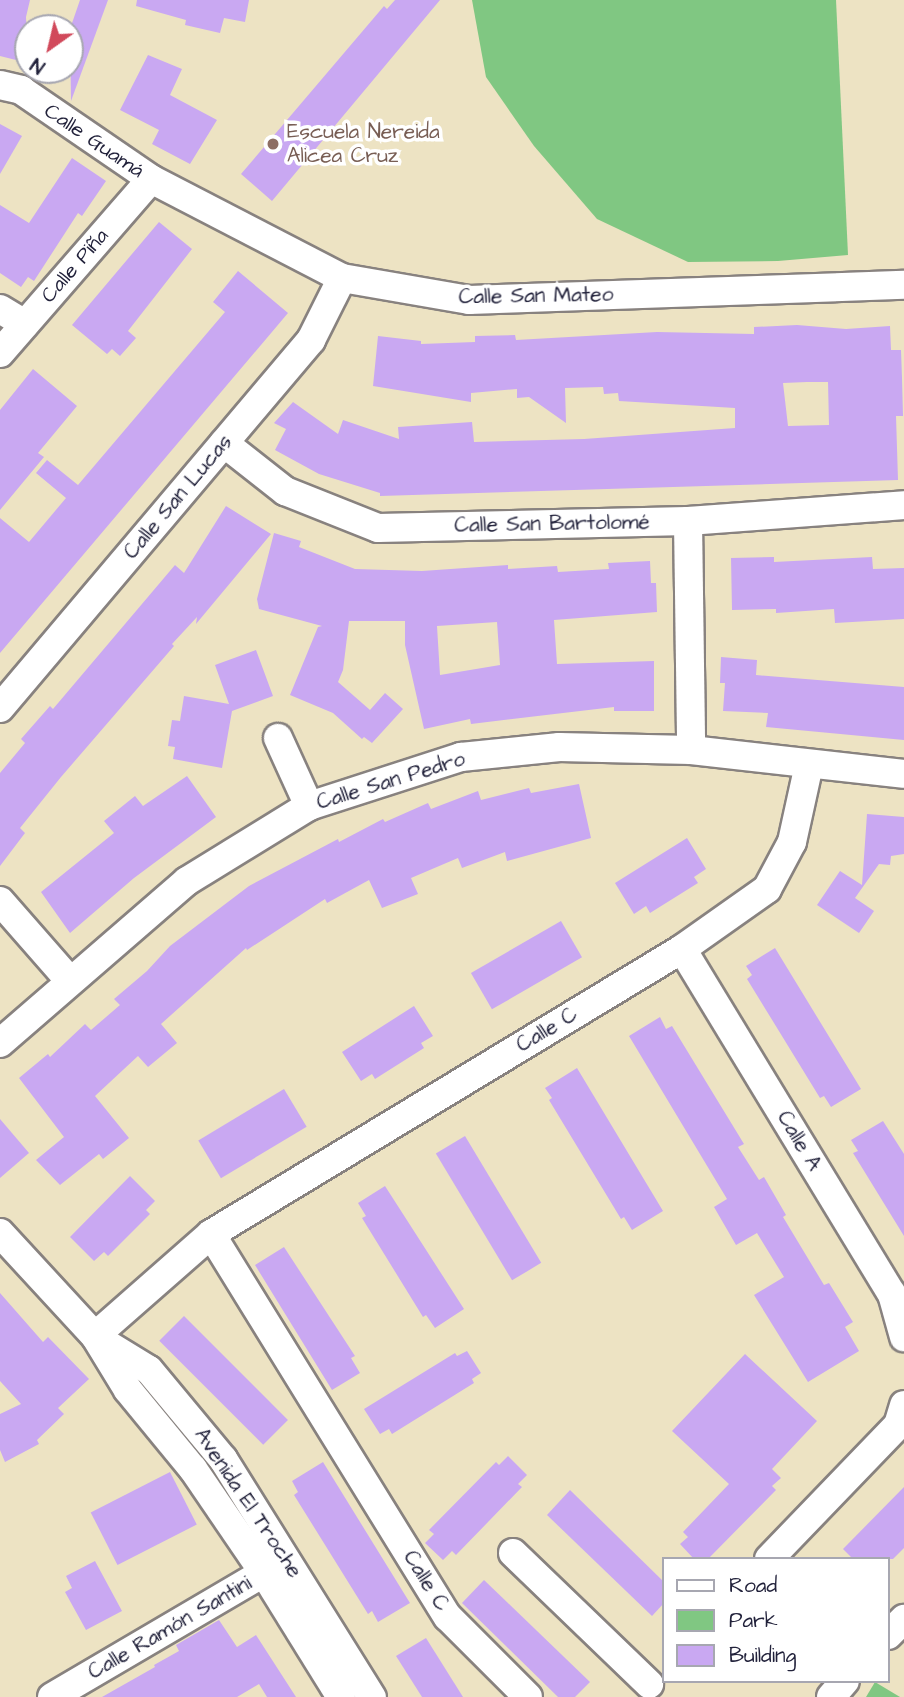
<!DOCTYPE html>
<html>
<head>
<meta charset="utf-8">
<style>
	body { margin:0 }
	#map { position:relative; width:904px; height:1697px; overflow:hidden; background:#ede3c3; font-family:"Architects Daughter",sans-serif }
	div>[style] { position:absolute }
	.green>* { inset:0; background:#80c782 }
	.building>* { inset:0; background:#c9a8f2; transform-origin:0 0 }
	.roads { filter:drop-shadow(2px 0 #88827f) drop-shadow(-2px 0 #88827f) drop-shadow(0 2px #88827f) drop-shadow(0 -2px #88827f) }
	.minor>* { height:28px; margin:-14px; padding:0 14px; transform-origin:14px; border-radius:14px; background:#fff }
	.dots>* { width:19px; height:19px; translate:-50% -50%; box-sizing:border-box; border:4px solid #fff; border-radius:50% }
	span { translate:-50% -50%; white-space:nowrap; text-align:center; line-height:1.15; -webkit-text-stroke:7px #fff; paint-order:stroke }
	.education-label { font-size:21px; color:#785e54 }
	.left { translate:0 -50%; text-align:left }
	.street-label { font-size:21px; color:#22223b }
	.legend { position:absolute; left:662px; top:1557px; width:228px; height:126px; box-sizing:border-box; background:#fff; border:2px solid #a7a7b1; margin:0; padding:9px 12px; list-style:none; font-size:21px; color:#22223b }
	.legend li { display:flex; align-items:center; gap:14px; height:35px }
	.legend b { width:35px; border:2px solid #a7a7b1 }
	.north { position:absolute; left:14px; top:14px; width:70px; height:70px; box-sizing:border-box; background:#fff; border:2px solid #a7a7b1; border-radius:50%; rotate:214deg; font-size:19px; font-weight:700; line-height:28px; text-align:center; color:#22223b }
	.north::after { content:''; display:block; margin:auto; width:24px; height:32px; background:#d1495b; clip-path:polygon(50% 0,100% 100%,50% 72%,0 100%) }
</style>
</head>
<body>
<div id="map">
	<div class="green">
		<div style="clip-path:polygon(472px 0,836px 0,848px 255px,778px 261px,688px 262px,597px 219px,534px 146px,486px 77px)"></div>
		<div style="clip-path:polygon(875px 1682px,900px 1697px,866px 1697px)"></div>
	</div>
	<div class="building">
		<div style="clip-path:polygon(0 0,30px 0,26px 17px,28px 63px,0 56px)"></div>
		<div style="clip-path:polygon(80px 0,108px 0,71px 101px,70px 29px)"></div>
		<div style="clip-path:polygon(137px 0,249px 0,245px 22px,224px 18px,220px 33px,185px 25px,186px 20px,136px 6px)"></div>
		<div style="clip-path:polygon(395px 0,440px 0,272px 201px,241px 174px,384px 6px,387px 9px)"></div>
		<div style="clip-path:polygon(148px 55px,182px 69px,170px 95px,217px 120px,190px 164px,152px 144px,159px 130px,120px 110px)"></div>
		<div style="clip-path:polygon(0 124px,22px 136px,0 174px)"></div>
		<div style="clip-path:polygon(72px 158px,106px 181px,82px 216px,78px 213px,34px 281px,28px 277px,21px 287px,0 273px,0 205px,29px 223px)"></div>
		<div style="clip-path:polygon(159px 222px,192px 249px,128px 331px,136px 338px,120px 356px,112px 349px,107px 354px,72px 325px)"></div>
		<div style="clip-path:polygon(238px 271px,288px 313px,0 653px,0 518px,29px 542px,66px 498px,36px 473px,47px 460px,78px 485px,225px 312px,213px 302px)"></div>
		<div style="clip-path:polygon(evenodd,797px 325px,846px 329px,890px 326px,891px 350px,901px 350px,902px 378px,903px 416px,896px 416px,898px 480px,380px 496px,380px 493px,319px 474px,275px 450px,286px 429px,274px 423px,293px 402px,338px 434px,343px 420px,399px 439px,398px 427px,472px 422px,474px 442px,584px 439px,735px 428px,735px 408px,619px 401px,618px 393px,604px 394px,603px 387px,565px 388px,566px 423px,529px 397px,517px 398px,517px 389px,471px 393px,471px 402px,373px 386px,378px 336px,421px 341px,421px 344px,475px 342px,475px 336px,515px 335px,516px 340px,657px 332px,754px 334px,754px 327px,797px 325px,807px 382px,828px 382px,829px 425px,788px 426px,783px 383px,807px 382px)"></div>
		<div style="clip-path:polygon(33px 369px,77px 406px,38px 453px,44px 457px,0 510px,0 410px)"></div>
		<div style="clip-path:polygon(226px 506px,271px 534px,196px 624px,197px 617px,172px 644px,174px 646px,61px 777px,20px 828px,25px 833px,0 866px,0 773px,25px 743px,21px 739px,50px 706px,53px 709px,175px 565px,184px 573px)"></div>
		<div style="clip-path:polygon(evenodd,274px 533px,301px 541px,299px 547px,355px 569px,422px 571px,508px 565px,508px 569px,557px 566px,558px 572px,609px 569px,608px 563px,650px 561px,651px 583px,656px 583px,657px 612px,554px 620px,557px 664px,654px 661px,654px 711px,614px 711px,614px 707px,471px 724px,470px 719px,424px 729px,405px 645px,405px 621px,349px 621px,343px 670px,338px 682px,370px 710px,385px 693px,403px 709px,372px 743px,364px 737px,362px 739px,333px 713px,290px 695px,318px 627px,322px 626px,259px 609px,257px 599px,274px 533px,497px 622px,500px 665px,440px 675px,437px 626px,497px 622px)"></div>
		<div style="clip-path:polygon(774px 557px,774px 562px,872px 557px,873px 569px,904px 568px,904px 619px,835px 623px,834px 609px,776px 613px,776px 609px,732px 610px,731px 558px)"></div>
		<div style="clip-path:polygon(256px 650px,273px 696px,232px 711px,222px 768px,173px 759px,175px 747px,168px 746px,172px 720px,180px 721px,184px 696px,229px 704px,215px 665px)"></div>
		<div style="clip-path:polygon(721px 657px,757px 660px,756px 675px,904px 687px,904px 740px,766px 727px,768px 713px,723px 711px,725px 683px,720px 683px)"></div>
		<div style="clip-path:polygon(187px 776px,216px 817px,134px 878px,70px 933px,41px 892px,114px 833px,104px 821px,135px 796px,143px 806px)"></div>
		<div style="clip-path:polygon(579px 784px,591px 838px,507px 861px,505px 852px,462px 868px,458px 858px,411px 878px,418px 894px,382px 908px,369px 880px,327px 903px,325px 899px,247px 950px,246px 948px,161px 1024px,177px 1043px,148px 1067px,138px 1056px,95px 1096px,129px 1138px,103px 1159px,99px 1154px,60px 1185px,36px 1160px,64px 1137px,19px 1078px,48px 1054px,50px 1057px,85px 1024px,91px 1030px,120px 1005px,114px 999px,147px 971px,170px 946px,249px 886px,338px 839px,339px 842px,383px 819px,385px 822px,428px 803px,431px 809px,478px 791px,481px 800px,529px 788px,531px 793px)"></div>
		<div style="clip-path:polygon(867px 814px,904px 817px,904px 854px,891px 856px,890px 865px,879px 864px,855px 898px,874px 911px,859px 933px,817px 905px,840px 871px,862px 885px)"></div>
		<div style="clip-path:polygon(687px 838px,706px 869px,694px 877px,698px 883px,650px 913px,646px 906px,634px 914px,615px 883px)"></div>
		<div style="left:561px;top:921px;width:42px;height:104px;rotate:60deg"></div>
		<div style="clip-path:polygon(775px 948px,861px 1089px,831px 1107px,824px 1096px,820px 1098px,747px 979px,752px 975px,746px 966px)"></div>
		<div style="clip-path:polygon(414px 1006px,433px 1036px,421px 1043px,424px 1048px,375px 1079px,372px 1074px,361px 1081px,342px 1052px)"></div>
		<div style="clip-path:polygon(660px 1017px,666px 1029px,672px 1026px,744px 1144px,738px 1147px,759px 1180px,764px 1177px,786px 1215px,783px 1217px,824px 1285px,829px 1283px,853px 1322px,845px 1327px,859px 1351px,808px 1382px,754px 1295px,784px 1277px,757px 1233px,736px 1245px,714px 1207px,727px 1199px,629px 1036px)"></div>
		<div style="clip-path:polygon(577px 1068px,663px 1211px,632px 1230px,624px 1217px,621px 1219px,549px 1100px,552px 1098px,545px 1088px)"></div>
		<div style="left:284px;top:1089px;width:44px;height:100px;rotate:59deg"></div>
		<div style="clip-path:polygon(0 1119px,29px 1153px,0 1178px)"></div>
		<div style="clip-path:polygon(883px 1121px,904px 1154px,904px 1236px,853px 1153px,858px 1151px,851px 1140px)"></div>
		<div style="left:465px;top:1136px;width:148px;height:34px;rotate:59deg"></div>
		<div style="clip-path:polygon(130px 1176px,155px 1201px,146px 1210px,150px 1214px,108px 1256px,104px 1252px,94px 1261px,70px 1237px)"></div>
		<div style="clip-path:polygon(385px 1186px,464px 1309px,435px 1328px,426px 1315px,423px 1317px,362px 1218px,366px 1216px,358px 1203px)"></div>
		<div style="clip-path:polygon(284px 1247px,355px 1356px,351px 1358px,360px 1373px,332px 1390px,255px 1265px)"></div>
		<div style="clip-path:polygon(0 1293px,43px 1342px,48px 1337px,89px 1379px,58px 1408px,64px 1414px,37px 1440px,39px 1444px,5px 1462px,0 1450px,0 1414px,21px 1404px,0 1381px)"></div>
		<div style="left:184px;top:1316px;width:147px;height:35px;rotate:45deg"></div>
		<div style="clip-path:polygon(467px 1351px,481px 1373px,472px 1379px,474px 1383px,392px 1434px,389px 1429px,380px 1434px,364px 1409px,455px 1353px,457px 1356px)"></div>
		<div style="clip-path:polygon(745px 1354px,817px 1421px,772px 1469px,781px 1478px,772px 1486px,776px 1490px,708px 1559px,694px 1559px,680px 1544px,688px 1537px,683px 1532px,729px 1484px,672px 1431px)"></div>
		<div style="clip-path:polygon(508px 1456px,527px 1475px,518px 1484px,522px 1487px,456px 1555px,452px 1551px,443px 1560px,425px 1543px,434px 1534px,429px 1530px,496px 1462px,499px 1465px)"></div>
		<div style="clip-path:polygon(323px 1462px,410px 1603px,378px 1622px,372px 1611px,368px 1614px,294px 1495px,298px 1492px,292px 1481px)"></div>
		<div style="left:170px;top:1472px;width:59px;height:89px;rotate:63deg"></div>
		<div style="clip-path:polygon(904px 1487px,904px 1548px,893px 1559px,853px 1559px,843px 1549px)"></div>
		<div style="clip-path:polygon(570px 1490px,664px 1582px,664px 1603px,652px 1616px,547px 1515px)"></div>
		<div style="clip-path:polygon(95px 1561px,122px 1611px,86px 1630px,65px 1592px,72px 1588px,66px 1576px)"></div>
		<div style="clip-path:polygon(484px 1580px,590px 1682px,575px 1697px,558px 1697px,462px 1603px)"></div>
		<div style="clip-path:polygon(219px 1620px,237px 1647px,256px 1635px,296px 1697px,267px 1697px,259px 1684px,237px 1697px,102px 1697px,155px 1667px,154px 1665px,179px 1651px,176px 1645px)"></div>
		<div style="clip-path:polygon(426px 1638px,463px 1697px,422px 1697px,396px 1656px)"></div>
	</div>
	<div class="roads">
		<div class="minor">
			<div style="left:0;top:85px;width:22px;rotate:13deg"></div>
			<div style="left:21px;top:90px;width:158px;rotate:34.4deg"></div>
			<div style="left:151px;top:179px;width:215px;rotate:27.4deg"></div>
			<div style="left:342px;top:278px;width:129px;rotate:9.8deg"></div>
			<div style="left:469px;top:300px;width:435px;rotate:-2deg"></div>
			<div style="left:0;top:309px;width:29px;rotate:31deg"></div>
			<div style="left:0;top:353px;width:230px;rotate:-49deg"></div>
			<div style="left:224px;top:443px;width:78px;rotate:38.2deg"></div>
			<div style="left:285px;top:491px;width:100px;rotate:21.7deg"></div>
			<div style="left:378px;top:528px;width:310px;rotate:-1.3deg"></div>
			<div style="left:688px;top:521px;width:217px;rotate:-4.2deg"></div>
			<div style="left:688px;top:521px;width:229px;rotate:89.2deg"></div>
			<div style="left:0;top:708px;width:482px;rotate:-49.8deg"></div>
			<div style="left:311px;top:340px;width:69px;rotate:-63.4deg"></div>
			<div style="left:278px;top:738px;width:75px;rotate:65.5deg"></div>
			<div style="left:0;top:901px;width:106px;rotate:48.8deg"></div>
			<div style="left:682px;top:949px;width:404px;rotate:58.7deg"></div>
			<div style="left:892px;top:1294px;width:45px;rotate:74.4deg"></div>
			<div style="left:0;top:1043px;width:247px;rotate:-40.9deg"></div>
			<div style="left:187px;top:881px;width:143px;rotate:-31.6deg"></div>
			<div style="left:309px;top:806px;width:160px;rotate:-17.9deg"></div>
			<div style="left:461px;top:757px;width:99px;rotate:-5.8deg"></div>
			<div style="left:559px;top:747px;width:132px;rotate:1.3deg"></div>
			<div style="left:691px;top:750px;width:214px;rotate:6.4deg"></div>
			<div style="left:0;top:1233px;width:140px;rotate:47.3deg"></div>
			<div style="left:95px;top:1336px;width:63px;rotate:58.6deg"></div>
			<div style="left:128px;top:1390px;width:102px;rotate:50.6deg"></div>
			<div style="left:193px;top:1469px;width:126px;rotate:55.7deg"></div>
			<div style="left:264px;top:1573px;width:146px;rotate:58.2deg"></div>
			<div style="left:211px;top:1234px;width:450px;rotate:58.3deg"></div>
			<div style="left:448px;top:1617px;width:113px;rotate:45deg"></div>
			<div style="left:95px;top:1336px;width:154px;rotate:-41.3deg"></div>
			<div style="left:211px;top:1234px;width:551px;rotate:-31.18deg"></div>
			<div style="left:682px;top:949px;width:104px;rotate:-35.2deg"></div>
			<div style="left:767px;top:889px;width:53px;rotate:-62deg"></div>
			<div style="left:792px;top:842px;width:79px;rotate:-77.6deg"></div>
			<div style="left:100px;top:1340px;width:57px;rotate:31.5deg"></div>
			<div style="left:149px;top:1370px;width:116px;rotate:50.3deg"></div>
			<div style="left:223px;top:1459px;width:281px;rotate:58deg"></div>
			<div style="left:513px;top:1553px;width:189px;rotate:43.9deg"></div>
			<div style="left:769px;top:1559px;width:186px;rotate:-46.1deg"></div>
			<div style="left:898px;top:1425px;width:21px;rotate:-73deg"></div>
			<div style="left:888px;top:1635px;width:23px;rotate:-45deg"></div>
			<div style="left:52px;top:1697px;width:263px;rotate:-30.4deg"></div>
			<div style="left:831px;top:1697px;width:21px;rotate:-49deg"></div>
		</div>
	</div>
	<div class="dots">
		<div style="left:273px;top:144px;background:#8d6e63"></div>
	</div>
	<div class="education-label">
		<span class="left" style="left:287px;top:144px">Escuela Nereida<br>Alicea Cruz</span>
	</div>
	<div class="street-label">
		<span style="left:94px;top:141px;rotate:34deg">Calle Guamá</span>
		<span style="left:75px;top:266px;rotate:-49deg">Calle Piña</span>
		<span style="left:536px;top:296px;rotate:-1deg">Calle San Mateo</span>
		<span style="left:178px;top:497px;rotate:-50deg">Calle San Lucas</span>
		<span style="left:552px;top:524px;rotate:-1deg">Calle San Bartolomé</span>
		<span style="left:391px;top:781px;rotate:-17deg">Calle San Pedro</span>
		<span style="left:547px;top:1030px;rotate:-31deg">Calle C</span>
		<span style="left:799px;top:1141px;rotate:59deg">Calle A</span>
		<span style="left:248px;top:1503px;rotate:56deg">Avenida El Troche</span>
		<span style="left:426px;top:1581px;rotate:58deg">Calle C</span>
		<span style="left:170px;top:1628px;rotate:-30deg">Calle Ramón Santini</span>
	</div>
	<ul class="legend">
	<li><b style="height:9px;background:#fff"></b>Road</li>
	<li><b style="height:19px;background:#80c782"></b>Park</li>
	<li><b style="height:19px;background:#c9a8f2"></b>Building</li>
	</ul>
	<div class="north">N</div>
</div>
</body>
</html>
